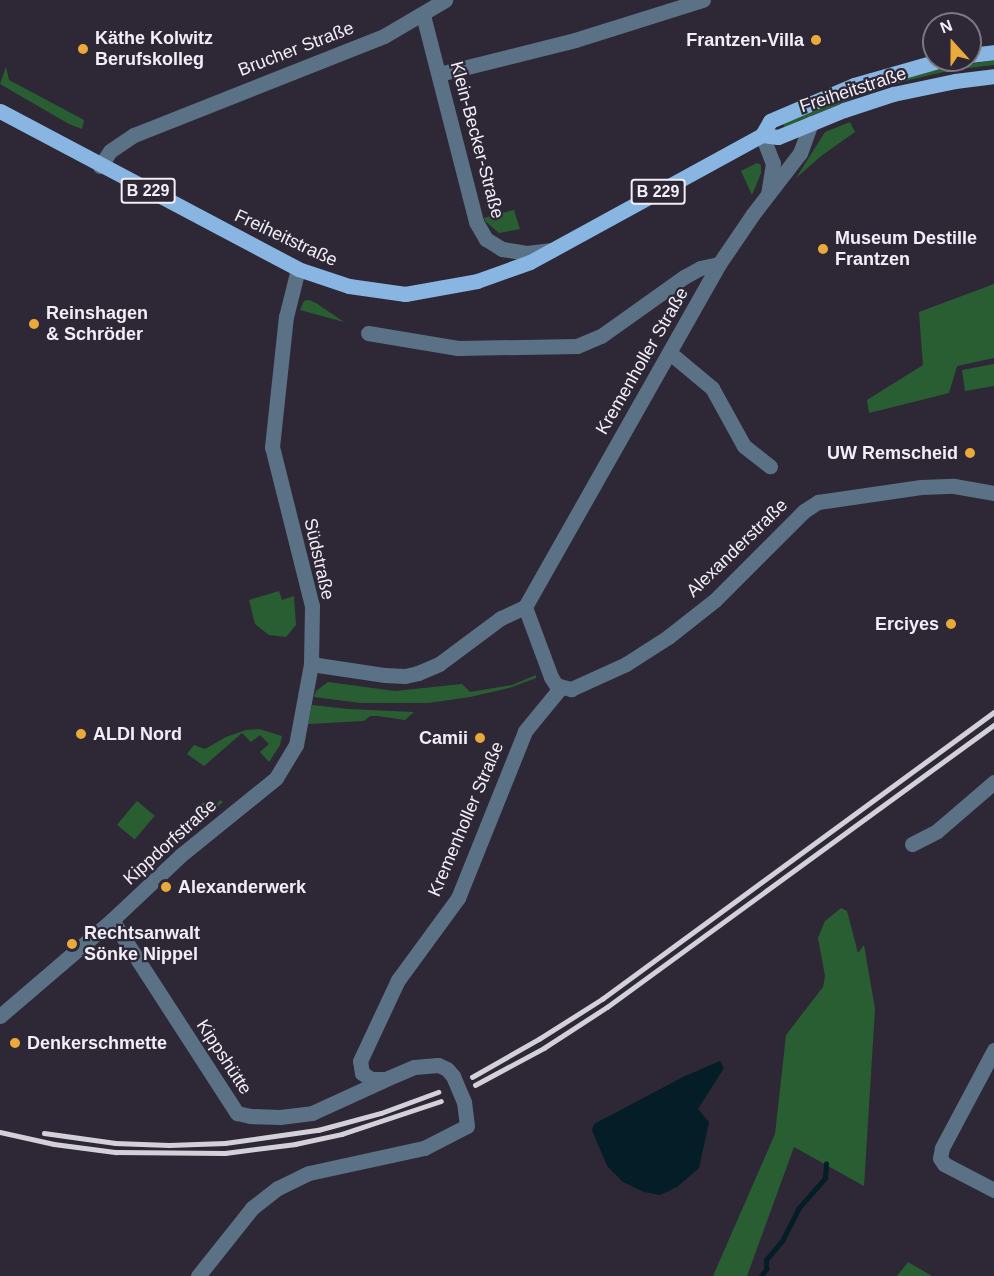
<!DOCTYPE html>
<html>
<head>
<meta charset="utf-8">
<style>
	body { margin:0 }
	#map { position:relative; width:994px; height:1276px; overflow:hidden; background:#2e2836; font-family:Arial,sans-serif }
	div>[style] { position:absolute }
	.green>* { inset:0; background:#295e33; transform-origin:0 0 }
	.water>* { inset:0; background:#041d27 }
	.stream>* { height:4.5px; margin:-2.25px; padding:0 2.25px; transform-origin:2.25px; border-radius:2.25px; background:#041d27 }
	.minor>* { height:15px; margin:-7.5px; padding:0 7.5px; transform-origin:7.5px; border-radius:7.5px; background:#5b7186 }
	.major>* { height:15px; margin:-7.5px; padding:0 7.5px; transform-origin:7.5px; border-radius:7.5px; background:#88b5e1 }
	.rail>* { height:4.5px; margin:-2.25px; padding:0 2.25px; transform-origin:2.25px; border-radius:2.25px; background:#d4d0da }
	.dots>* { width:16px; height:16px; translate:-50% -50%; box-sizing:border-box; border:3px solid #2e2836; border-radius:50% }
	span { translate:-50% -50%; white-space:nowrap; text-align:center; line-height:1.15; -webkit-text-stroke:4.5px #2e2836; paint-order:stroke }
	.shield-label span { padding:2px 4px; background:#2e2836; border:2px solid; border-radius:4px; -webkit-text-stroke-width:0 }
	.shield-label { font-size:16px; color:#f2eef7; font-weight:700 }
	.poi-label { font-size:18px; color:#f2eef7; font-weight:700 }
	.left { translate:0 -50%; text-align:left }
	.right { translate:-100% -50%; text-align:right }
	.street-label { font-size:18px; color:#f2eef7 }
	.north { position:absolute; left:922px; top:12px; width:60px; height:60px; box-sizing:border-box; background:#2e2836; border:2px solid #7c7783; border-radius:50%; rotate:339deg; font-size:16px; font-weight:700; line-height:24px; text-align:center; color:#f2eef7 }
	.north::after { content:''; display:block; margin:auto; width:21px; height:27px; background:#eba939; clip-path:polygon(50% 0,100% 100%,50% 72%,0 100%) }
</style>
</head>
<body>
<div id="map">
	<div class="green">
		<div style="clip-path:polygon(994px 60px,994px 65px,952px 70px,909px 80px,866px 93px,784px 127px,783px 123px,859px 91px,924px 72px)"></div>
		<div style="clip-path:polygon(6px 67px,9px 80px,84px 120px,82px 129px,69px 124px,0 84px)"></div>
		<div style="clip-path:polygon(850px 122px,855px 132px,821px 156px,796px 178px,825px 132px)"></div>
		<div style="clip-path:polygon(757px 163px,761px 165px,761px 173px,752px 195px,741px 171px)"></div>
		<div style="clip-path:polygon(514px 210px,520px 229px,499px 233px,485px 221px,484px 218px)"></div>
		<div style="clip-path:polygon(994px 284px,994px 358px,957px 366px,949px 393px,869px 413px,867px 400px,923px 365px,919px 312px)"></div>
		<div style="clip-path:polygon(309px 300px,316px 303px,344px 322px,300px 310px,304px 301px)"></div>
		<div style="clip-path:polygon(994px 364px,994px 386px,965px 391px,962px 370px)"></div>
		<div style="clip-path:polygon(279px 591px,282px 600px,294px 596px,296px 625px,286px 637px,269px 635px,255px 624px,249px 600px)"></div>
		<div style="clip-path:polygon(536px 675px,536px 678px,509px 688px,470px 697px,428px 703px,361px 703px,314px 697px,316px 691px,328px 682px,395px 691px,462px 684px,470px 692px,512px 685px)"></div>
		<div style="clip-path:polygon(312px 705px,348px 709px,414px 712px,405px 720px,378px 716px,370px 716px,364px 721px,308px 724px)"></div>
		<div style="clip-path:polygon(259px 729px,282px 736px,280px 745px,269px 762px,260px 752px,269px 744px,260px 735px,251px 742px,242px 733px,204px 766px,187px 754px,194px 745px,205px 749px,226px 737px,246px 730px)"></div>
		<div style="clip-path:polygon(220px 800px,223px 802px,161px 854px,158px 851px,174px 830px,179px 834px,187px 823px,190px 825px,203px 802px,213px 809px)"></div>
		<div style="left:137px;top:801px;width:23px;height:31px;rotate:40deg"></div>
		<div style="clip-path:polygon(841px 908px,847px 911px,858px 953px,864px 945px,875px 1009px,864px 1186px,794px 1147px,747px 1276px,713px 1276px,775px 1134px,786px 1035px,823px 987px,825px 976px,818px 938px,825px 921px)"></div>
		<div style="clip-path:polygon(908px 1262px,932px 1276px,897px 1276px)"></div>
	</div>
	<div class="water">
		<div style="clip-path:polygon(720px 1061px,724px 1068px,698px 1109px,709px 1122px,699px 1168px,677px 1187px,660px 1195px,644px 1192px,623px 1182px,607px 1166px,592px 1130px,594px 1124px,685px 1076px)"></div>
	</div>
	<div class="stream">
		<div style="left:761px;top:1276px;width:9px;rotate:-54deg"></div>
		<div style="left:766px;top:1269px;width:9px;rotate:-90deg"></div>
		<div style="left:766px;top:1260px;width:25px;rotate:-50deg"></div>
		<div style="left:782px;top:1241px;width:36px;rotate:-63deg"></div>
		<div style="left:798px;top:1209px;width:41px;rotate:-48.9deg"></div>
		<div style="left:825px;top:1178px;width:14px;rotate:-86deg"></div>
	</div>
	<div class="minor">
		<div style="left:423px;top:15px;width:214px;rotate:75.6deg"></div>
		<div style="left:476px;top:222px;width:20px;rotate:60deg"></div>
		<div style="left:486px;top:239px;width:19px;rotate:32deg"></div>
		<div style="left:502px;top:249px;width:25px;rotate:9deg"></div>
		<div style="left:527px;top:253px;width:25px;rotate:-7deg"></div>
		<div style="left:439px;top:74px;width:140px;rotate:-14deg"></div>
		<div style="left:575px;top:40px;width:134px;rotate:-17.4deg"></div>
		<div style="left:811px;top:123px;width:32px;rotate:110deg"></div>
		<div style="left:800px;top:153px;width:77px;rotate:127.6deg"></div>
		<div style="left:753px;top:214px;width:60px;rotate:124.2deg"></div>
		<div style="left:719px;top:264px;width:394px;rotate:119.5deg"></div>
		<div style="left:525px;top:607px;width:75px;rotate:69.6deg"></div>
		<div style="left:551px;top:677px;width:9px;rotate:58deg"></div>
		<div style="left:556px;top:685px;width:16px;rotate:15deg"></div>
		<div style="left:571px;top:689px;width:60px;rotate:-24.4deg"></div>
		<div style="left:626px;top:664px;width:50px;rotate:-32.7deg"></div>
		<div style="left:668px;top:637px;width:60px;rotate:-38.2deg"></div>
		<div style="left:715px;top:600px;width:126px;rotate:-45deg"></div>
		<div style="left:804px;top:511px;width:17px;rotate:-33deg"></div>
		<div style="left:818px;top:502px;width:104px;rotate:-8.3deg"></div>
		<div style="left:921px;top:487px;width:33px;rotate:-2deg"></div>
		<div style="left:954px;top:486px;width:41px;rotate:9.9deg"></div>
		<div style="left:762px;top:135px;width:30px;rotate:69deg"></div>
		<div style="left:773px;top:163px;width:31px;rotate:99deg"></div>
		<div style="left:100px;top:166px;width:18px;rotate:-56deg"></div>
		<div style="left:110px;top:151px;width:29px;rotate:-34deg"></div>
		<div style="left:134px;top:135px;width:269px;rotate:-21.6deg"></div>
		<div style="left:384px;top:36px;width:71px;rotate:-30.5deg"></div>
		<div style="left:368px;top:333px;width:91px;rotate:9.5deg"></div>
		<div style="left:458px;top:348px;width:119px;rotate:-1deg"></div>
		<div style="left:577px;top:346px;width:26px;rotate:-23deg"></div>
		<div style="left:601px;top:336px;width:102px;rotate:-35.4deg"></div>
		<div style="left:684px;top:277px;width:18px;rotate:-29deg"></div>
		<div style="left:700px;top:268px;width:19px;rotate:-12deg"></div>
		<div style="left:670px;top:353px;width:55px;rotate:39.8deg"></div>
		<div style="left:712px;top:388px;width:66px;rotate:61.1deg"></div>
		<div style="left:744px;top:446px;width:33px;rotate:38deg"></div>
		<div style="left:311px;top:664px;width:75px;rotate:8.5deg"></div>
		<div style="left:385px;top:675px;width:20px;rotate:3deg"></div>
		<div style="left:405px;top:676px;width:13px;rotate:-13deg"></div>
		<div style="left:418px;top:673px;width:23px;rotate:-23deg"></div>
		<div style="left:439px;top:664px;width:77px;rotate:-36.6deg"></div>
		<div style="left:501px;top:618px;width:26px;rotate:-25deg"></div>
		<div style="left:912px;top:844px;width:28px;rotate:-27deg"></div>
		<div style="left:937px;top:831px;width:75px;rotate:-40.7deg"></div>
		<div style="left:112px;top:920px;width:230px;rotate:57.1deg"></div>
		<div style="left:237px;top:1113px;width:13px;rotate:13deg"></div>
		<div style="left:250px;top:1116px;width:30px;rotate:2deg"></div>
		<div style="left:280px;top:1117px;width:32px;rotate:-7deg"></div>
		<div style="left:312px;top:1113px;width:79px;rotate:-24.6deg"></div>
		<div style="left:0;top:1016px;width:148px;rotate:-40.6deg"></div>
		<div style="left:112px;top:920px;width:95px;rotate:-43.3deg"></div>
		<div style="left:181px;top:855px;width:122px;rotate:-39deg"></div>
		<div style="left:276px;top:778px;width:39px;rotate:-59deg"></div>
		<div style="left:296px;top:745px;width:82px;rotate:-79.5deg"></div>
		<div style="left:311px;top:664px;width:58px;rotate:-89deg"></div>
		<div style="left:312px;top:606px;width:164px;rotate:-104.1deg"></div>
		<div style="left:272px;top:447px;width:131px;rotate:-83.9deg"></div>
		<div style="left:286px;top:317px;width:49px;rotate:-76deg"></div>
		<div style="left:994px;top:1050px;width:111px;rotate:118deg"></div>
		<div style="left:942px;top:1148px;width:10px;rotate:101deg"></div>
		<div style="left:940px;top:1158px;width:7px;rotate:56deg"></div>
		<div style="left:944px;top:1164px;width:56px;rotate:27.5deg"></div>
		<div style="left:198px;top:1276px;width:87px;rotate:-51.5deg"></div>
		<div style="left:252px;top:1208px;width:33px;rotate:-38deg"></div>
		<div style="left:278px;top:1188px;width:34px;rotate:-26deg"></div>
		<div style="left:309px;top:1173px;width:118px;rotate:-12.3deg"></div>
		<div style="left:424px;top:1148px;width:48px;rotate:-27.1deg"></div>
		<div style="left:467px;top:1126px;width:24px;rotate:-97deg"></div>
		<div style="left:464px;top:1102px;width:28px;rotate:-113deg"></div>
		<div style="left:453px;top:1076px;width:9px;rotate:-131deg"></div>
		<div style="left:447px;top:1069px;width:10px;rotate:-156deg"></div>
		<div style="left:438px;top:1065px;width:24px;rotate:175deg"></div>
		<div style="left:414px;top:1067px;width:30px;rotate:157deg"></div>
		<div style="left:386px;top:1079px;width:15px;rotate:180deg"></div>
		<div style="left:371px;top:1079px;width:11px;rotate:-146deg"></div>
		<div style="left:362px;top:1073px;width:12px;rotate:-99deg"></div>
		<div style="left:360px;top:1061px;width:89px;rotate:-64.9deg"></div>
		<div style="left:398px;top:980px;width:102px;rotate:-53.8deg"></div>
		<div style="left:458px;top:898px;width:180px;rotate:-68.1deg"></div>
		<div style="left:525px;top:731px;width:57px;rotate:-50.7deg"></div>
	</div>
	<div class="major">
		<div style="left:970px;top:55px;width:24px;rotate:-7deg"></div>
		<div style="left:0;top:111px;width:337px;rotate:27.9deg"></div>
		<div style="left:298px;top:269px;width:54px;rotate:18.4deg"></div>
		<div style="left:349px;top:286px;width:57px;rotate:8.1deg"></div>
		<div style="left:405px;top:294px;width:73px;rotate:-10.2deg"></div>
		<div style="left:477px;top:281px;width:56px;rotate:-19.7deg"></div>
		<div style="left:530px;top:262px;width:264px;rotate:-28.7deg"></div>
		<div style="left:762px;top:135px;width:16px;rotate:-60deg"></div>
		<div style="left:770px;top:121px;width:91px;rotate:-23.2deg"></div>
		<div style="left:854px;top:85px;width:91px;rotate:-15.9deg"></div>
		<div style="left:762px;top:135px;width:16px;rotate:7deg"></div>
		<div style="left:778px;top:137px;width:71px;rotate:-22.2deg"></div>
		<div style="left:844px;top:110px;width:52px;rotate:-18.1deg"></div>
		<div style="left:893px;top:94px;width:63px;rotate:-11.8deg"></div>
		<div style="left:955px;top:81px;width:39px;rotate:-7deg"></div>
	</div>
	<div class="rail">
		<div style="left:472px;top:1077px;width:77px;rotate:-29.6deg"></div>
		<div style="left:539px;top:1039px;width:75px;rotate:-32.4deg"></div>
		<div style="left:602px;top:999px;width:486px;rotate:-36.2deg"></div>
		<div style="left:475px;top:1085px;width:78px;rotate:-28.2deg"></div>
		<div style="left:544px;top:1048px;width:75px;rotate:-33.1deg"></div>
		<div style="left:607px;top:1007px;width:479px;rotate:-36.1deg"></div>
		<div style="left:0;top:1132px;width:55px;rotate:12.5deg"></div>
		<div style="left:54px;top:1144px;width:63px;rotate:7.4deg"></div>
		<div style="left:116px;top:1152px;width:109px;rotate:0.5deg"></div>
		<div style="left:225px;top:1153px;width:71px;rotate:-7.3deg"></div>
		<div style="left:295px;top:1144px;width:48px;rotate:-12deg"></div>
		<div style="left:342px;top:1134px;width:104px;rotate:-18.4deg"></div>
		<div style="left:44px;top:1133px;width:72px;rotate:8deg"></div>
		<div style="left:115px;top:1143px;width:54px;rotate:2.1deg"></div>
		<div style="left:169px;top:1145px;width:56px;rotate:-2deg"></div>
		<div style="left:225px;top:1143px;width:94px;rotate:-8deg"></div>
		<div style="left:318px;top:1130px;width:65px;rotate:-15.1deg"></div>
		<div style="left:381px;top:1113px;width:61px;rotate:-20.2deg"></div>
	</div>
	<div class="dots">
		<div style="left:816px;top:40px;background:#eba939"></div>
		<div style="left:83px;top:49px;background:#eba939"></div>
		<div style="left:823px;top:249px;background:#eba939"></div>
		<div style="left:34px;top:324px;background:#eba939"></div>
		<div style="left:970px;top:453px;background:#eba939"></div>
		<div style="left:951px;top:624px;background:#eba939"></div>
		<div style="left:81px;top:734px;background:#eba939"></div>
		<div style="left:480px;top:738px;background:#eba939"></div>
		<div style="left:166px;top:887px;background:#eba939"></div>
		<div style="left:72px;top:944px;background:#eba939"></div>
		<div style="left:15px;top:1043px;background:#eba939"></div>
	</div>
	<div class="shield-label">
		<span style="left:148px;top:191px">B 229</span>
		<span style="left:658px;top:192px">B 229</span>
	</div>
	<div class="poi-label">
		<span class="left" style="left:95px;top:49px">Käthe Kolwitz<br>Berufskolleg</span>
		<span class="right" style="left:804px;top:40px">Frantzen-Villa</span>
		<span class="left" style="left:835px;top:249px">Museum Destille<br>Frantzen</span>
		<span class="left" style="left:46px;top:324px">Reinshagen<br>&amp; Schröder</span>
		<span class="right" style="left:958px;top:453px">UW Remscheid</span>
		<span class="right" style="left:939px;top:624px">Erciyes</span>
		<span class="left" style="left:93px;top:734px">ALDI Nord</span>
		<span class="right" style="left:468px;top:738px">Camii</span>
		<span class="left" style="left:178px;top:887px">Alexanderwerk</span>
		<span class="left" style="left:84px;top:944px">Rechtsanwalt<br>Sönke Nippel</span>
		<span class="left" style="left:27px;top:1043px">Denkerschmette</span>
	</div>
	<div class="street-label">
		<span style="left:296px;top:49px;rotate:-21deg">Brucher Straße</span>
		<span style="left:853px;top:90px;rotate:-18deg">Freiheitstraße</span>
		<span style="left:477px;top:140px;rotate:75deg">Klein-Becker-Straße</span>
		<span style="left:286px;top:238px;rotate:25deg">Freiheitstraße</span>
		<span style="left:642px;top:361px;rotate:-60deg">Kremenholler Straße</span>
		<span style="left:737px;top:548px;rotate:-44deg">Alexanderstraße</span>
		<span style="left:319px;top:559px;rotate:77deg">Südstraße</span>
		<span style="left:466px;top:819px;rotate:-67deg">Kremenholler Straße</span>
		<span style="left:170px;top:842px;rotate:-42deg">Kippdorfstraße</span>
		<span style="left:224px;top:1057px;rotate:57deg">Kippshütte</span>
	</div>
	<div class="north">N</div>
</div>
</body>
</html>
